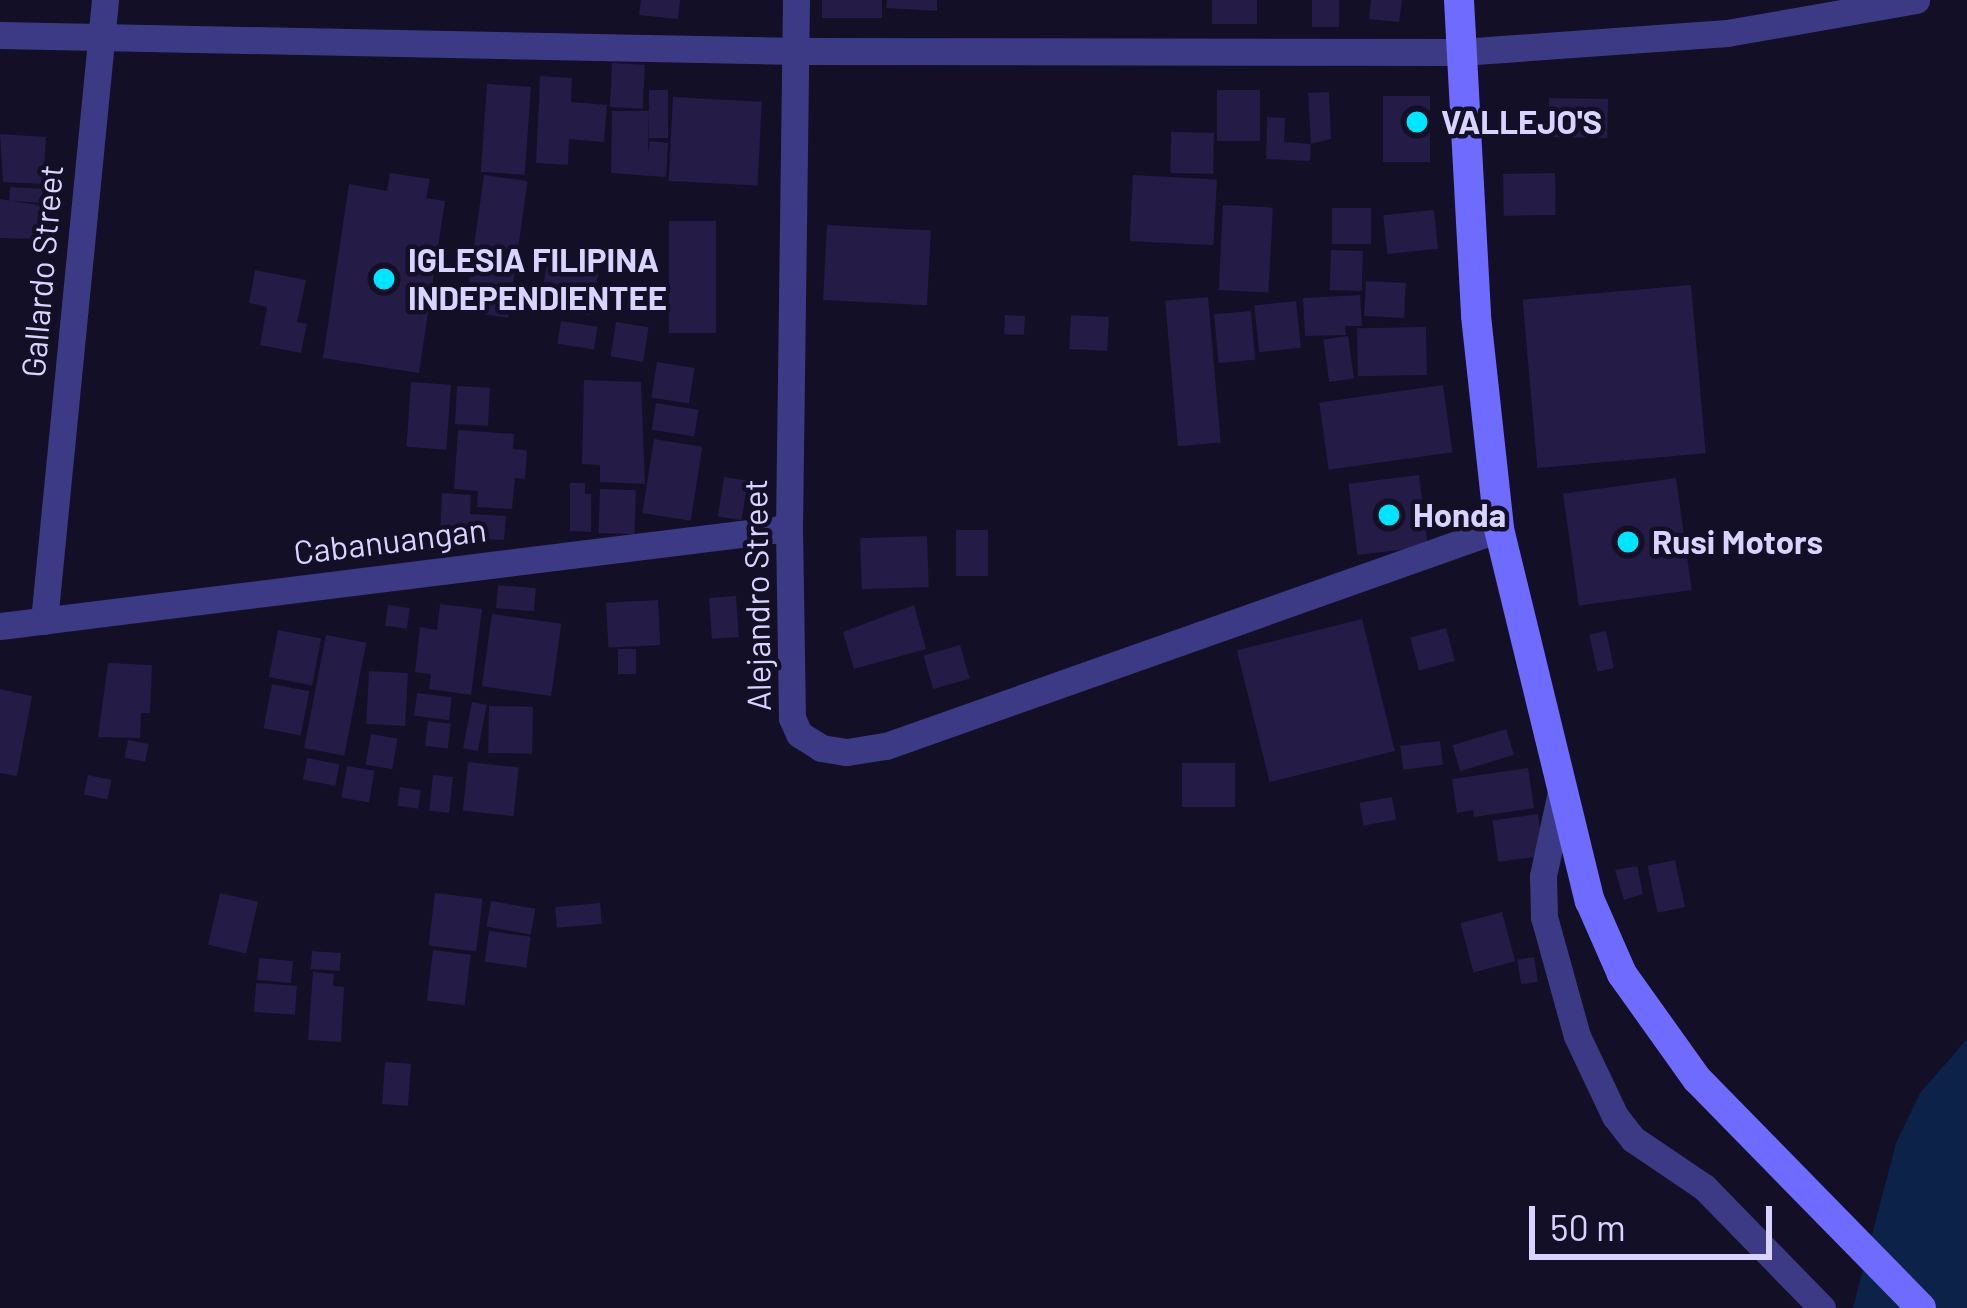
<!DOCTYPE html>
<html>
<head>
<meta charset="utf-8">
<style>
	body { margin:0 }
	#map { position:relative; width:1967px; height:1308px; overflow:hidden; background:#130f26; font-family:Barlow,sans-serif }
	div>[style] { position:absolute }
	.water>* { inset:0; background:#0c2248 }
	.building>* { inset:0; background:#241b47; transform-origin:0 0 }
	.minor>* { height:27px; margin:-13.5px; padding:0 13.5px; transform-origin:13.5px; border-radius:13.5px; background:#3d3a85 }
	.secondary>* { height:30px; margin:-15px; padding:0 15px; transform-origin:15px; border-radius:15px; background:#6f6bff }
	.dots>* { width:33px; height:33px; translate:-50% -50%; box-sizing:border-box; border:6px solid #130f26; border-radius:50% }
	span { translate:-50% -50%; white-space:nowrap; text-align:center; line-height:1.15; -webkit-text-stroke:9px #130f26; paint-order:stroke }
	.poi-label { font-size:33px; color:#d9d4ff; font-weight:700 }
	.left { translate:0 -50%; text-align:left }
	.street-label { font-size:33px; color:#d9d4ff }
	.scale { position:absolute; left:1529px; top:1206px; width:243px; height:54px; box-sizing:border-box; border:6px solid #d9d4ff; border-top:0; padding-left:15px; font-size:36px; line-height:42px; white-space:nowrap; color:#d9d4ff; -webkit-text-stroke:9px #130f26; paint-order:stroke }
</style>
</head>
<body>
<div id="map">
	<div class="water">
		<div style="clip-path:polygon(1967px 1039px,1967px 1308px,1853px 1308px,1896px 1143px,1920px 1093px)"></div>
	</div>
	<div class="building">
		<div style="clip-path:polygon(641px 0,680px 0,678px 19px,639px 15px)"></div>
		<div style="left:822px;top:0;width:60px;height:18px"></div>
		<div style="clip-path:polygon(887px 0,937px 0,937px 11px,886px 8px)"></div>
		<div style="left:1212px;top:0;width:45px;height:24px"></div>
		<div style="left:1312px;top:0;width:27px;height:27px"></div>
		<div style="clip-path:polygon(1371px 0,1402px 0,1399px 22px,1369px 19px)"></div>
		<div style="left:612px;top:63px;width:33px;height:44px;rotate:3deg"></div>
		<div style="clip-path:polygon(540px 76px,572px 78px,571px 102px,607px 105px,604px 142px,569px 139px,568px 165px,536px 163px)"></div>
		<div style="left:487px;top:84px;width:44px;height:88px;rotate:4deg"></div>
		<div style="left:649px;top:90px;width:19px;height:48px"></div>
		<div style="left:1217px;top:90px;width:43px;height:51px"></div>
		<div style="clip-path:polygon(1329px 92px,1331px 139px,1311px 144px,1310px 161px,1266px 159px,1267px 117px,1285px 118px,1284px 142px,1311px 144px,1308px 93px)"></div>
		<div style="left:1383px;top:96px;width:47px;height:66px"></div>
		<div style="left:673px;top:97px;width:89px;height:84px;rotate:3deg"></div>
		<div style="left:1549px;top:98px;width:59px;height:39px;rotate:1deg"></div>
		<div style="clip-path:polygon(612px 111px,649px 111px,648px 154px,650px 141px,668px 143px,666px 177px,611px 173px)"></div>
		<div style="left:1171px;top:132px;width:43px;height:41px;rotate:1deg"></div>
		<div style="clip-path:polygon(0 134px,46px 137px,43px 184px,3px 182px)"></div>
		<div style="clip-path:polygon(390px 173px,430px 179px,426px 198px,445px 201px,419px 373px,323px 358px,349px 184px,387px 191px)"></div>
		<div style="left:1555px;top:173px;width:42px;height:52px;rotate:89deg"></div>
		<div style="left:484px;top:175px;width:44px;height:138px;rotate:8deg"></div>
		<div style="left:1133px;top:175px;width:84px;height:66px;rotate:3deg"></div>
		<div style="left:10px;top:187px;width:33px;height:14px;rotate:3deg"></div>
		<div style="clip-path:polygon(0 199px,44px 206px,43px 239px,0 238px)"></div>
		<div style="left:1223px;top:205px;width:50px;height:85px;rotate:3deg"></div>
		<div style="left:1371px;top:208px;width:36px;height:39px;rotate:90deg"></div>
		<div style="left:1434px;top:210px;width:39px;height:51px;rotate:84deg"></div>
		<div style="left:669px;top:221px;width:47px;height:112px"></div>
		<div style="left:827px;top:225px;width:104px;height:75px;rotate:3deg"></div>
		<div style="left:1331px;top:250px;width:32px;height:40px;rotate:2deg"></div>
		<div style="left:547px;top:264px;width:52px;height:43px;rotate:10deg"></div>
		<div style="clip-path:polygon(255px 270px,306px 280px,297px 322px,307px 324px,301px 353px,260px 345px,267px 307px,249px 303px)"></div>
		<div style="left:1366px;top:281px;width:40px;height:35px;rotate:3deg"></div>
		<div style="left:1691px;top:285px;width:169px;height:169px;rotate:85deg"></div>
		<div style="clip-path:polygon(1360px 295px,1362px 326px,1345px 326px,1346px 335px,1305px 336px,1303px 298px)"></div>
		<div style="left:1208px;top:297px;width:146px;height:43px;rotate:85deg"></div>
		<div style="left:1296px;top:301px;width:47px;height:42px;rotate:84deg"></div>
		<div style="left:1251px;top:311px;width:49px;height:37px;rotate:85deg"></div>
		<div style="left:1005px;top:315px;width:20px;height:19px;rotate:3deg"></div>
		<div style="left:1071px;top:315px;width:38px;height:34px;rotate:3deg"></div>
		<div style="left:561px;top:321px;width:37px;height:23px;rotate:9deg"></div>
		<div style="left:616px;top:322px;width:33px;height:35px;rotate:9deg"></div>
		<div style="left:1426px;top:327px;width:48px;height:69px;rotate:89deg"></div>
		<div style="left:1348px;top:336px;width:43px;height:25px;rotate:82deg"></div>
		<div style="left:657px;top:362px;width:38px;height:36px;rotate:9deg"></div>
		<div style="clip-path:polygon(584px 380px,641px 382px,645px 484px,600px 482px,600px 465px,582px 464px)"></div>
		<div style="left:411px;top:382px;width:40px;height:65px;rotate:4deg"></div>
		<div style="left:1443px;top:385px;width:68px;height:125px;rotate:82deg"></div>
		<div style="left:457px;top:386px;width:33px;height:38px;rotate:3deg"></div>
		<div style="left:656px;top:403px;width:43px;height:27px;rotate:9deg"></div>
		<div style="clip-path:polygon(458px 430px,514px 434px,513px 449px,527px 450px,525px 479px,515px 478px,512px 509px,477px 507px,478px 491px,454px 489px)"></div>
		<div style="left:654px;top:439px;width:49px;height:75px;rotate:9deg"></div>
		<div style="left:1419px;top:475px;width:72px;height:71px;rotate:83deg"></div>
		<div style="left:724px;top:477px;width:24px;height:40px;rotate:9deg"></div>
		<div style="left:1676px;top:478px;width:113px;height:114px;rotate:82deg"></div>
		<div style="clip-path:polygon(570px 483px,585px 483px,585px 494px,591px 494px,591px 532px,570px 531px)"></div>
		<div style="left:600px;top:489px;width:36px;height:44px;rotate:2deg"></div>
		<div style="clip-path:polygon(442px 493px,471px 495px,470px 514px,506px 516px,504px 540px,440px 537px)"></div>
		<div style="left:956px;top:530px;width:32px;height:46px"></div>
		<div style="left:927px;top:536px;width:51px;height:67px;rotate:88deg"></div>
		<div style="left:498px;top:585px;width:38px;height:23px;rotate:5deg"></div>
		<div style="left:736px;top:596px;width:41px;height:27px;rotate:86deg"></div>
		<div style="left:658px;top:600px;width:45px;height:52px;rotate:87deg"></div>
		<div style="clip-path:polygon(440px 604px,482px 609px,471px 695px,429px 689px,431px 674px,415px 672px,420px 627px,437px 630px)"></div>
		<div style="left:388px;top:605px;width:22px;height:21px;rotate:8deg"></div>
		<div style="clip-path:polygon(914px 605px,926px 649px,854px 669px,843px 632px)"></div>
		<div style="left:492px;top:614px;width:70px;height:73px;rotate:8deg"></div>
		<div style="left:1362px;top:619px;width:136px;height:129px;rotate:76deg"></div>
		<div style="left:1446px;top:628px;width:34px;height:37px;rotate:75deg"></div>
		<div style="left:278px;top:630px;width:44px;height:48px;rotate:11deg"></div>
		<div style="left:1606px;top:631px;width:38px;height:17px;rotate:78deg"></div>
		<div style="left:326px;top:635px;width:41px;height:115px;rotate:11deg"></div>
		<div style="left:960px;top:645px;width:35px;height:38px;rotate:74deg"></div>
		<div style="left:618px;top:649px;width:18px;height:25px"></div>
		<div style="clip-path:polygon(108px 663px,152px 665px,150px 713px,141px 713px,140px 738px,98px 737px)"></div>
		<div style="left:369px;top:671px;width:39px;height:53px;rotate:3deg"></div>
		<div style="left:272px;top:684px;width:38px;height:45px;rotate:11deg"></div>
		<div style="clip-path:polygon(0 689px,32px 696px,17px 776px,0 773px)"></div>
		<div style="left:417px;top:693px;width:35px;height:23px;rotate:7deg"></div>
		<div style="left:472px;top:702px;width:15px;height:47px;rotate:11deg"></div>
		<div style="left:489px;top:706px;width:44px;height:47px;rotate:1deg"></div>
		<div style="left:428px;top:721px;width:23px;height:25px;rotate:7deg"></div>
		<div style="left:1506px;top:729px;width:27px;height:56px;rotate:73deg"></div>
		<div style="left:371px;top:734px;width:27px;height:31px;rotate:10deg"></div>
		<div style="left:128px;top:740px;width:21px;height:18px;rotate:11deg"></div>
		<div style="left:1440px;top:741px;width:24px;height:40px;rotate:83deg"></div>
		<div style="left:307px;top:758px;width:33px;height:22px;rotate:11deg"></div>
		<div style="left:468px;top:762px;width:51px;height:49px;rotate:6deg"></div>
		<div style="left:1182px;top:763px;width:53px;height:44px"></div>
		<div style="left:347px;top:766px;width:28px;height:32px;rotate:10deg"></div>
		<div style="clip-path:polygon(1528px 768px,1534px 808px,1474px 817px,1473px 810px,1457px 813px,1452px 779px)"></div>
		<div style="left:88px;top:775px;width:24px;height:20px;rotate:12deg"></div>
		<div style="left:433px;top:775px;width:20px;height:36px;rotate:6deg"></div>
		<div style="left:400px;top:787px;width:21px;height:19px;rotate:8deg"></div>
		<div style="left:1392px;top:797px;width:23px;height:33px;rotate:80deg"></div>
		<div style="left:1538px;top:814px;width:42px;height:46px;rotate:82deg"></div>
		<div style="left:1675px;top:860px;width:48px;height:28px;rotate:78deg"></div>
		<div style="clip-path:polygon(1637px 866px,1643px 894px,1624px 900px,1615px 870px)"></div>
		<div style="left:220px;top:893px;width:39px;height:53px;rotate:13deg"></div>
		<div style="left:435px;top:893px;width:48px;height:53px;rotate:7deg"></div>
		<div style="left:491px;top:901px;width:45px;height:26px;rotate:10deg"></div>
		<div style="left:600px;top:903px;width:21px;height:45px;rotate:85deg"></div>
		<div style="left:1502px;top:912px;width:51px;height:43px;rotate:75deg"></div>
		<div style="left:489px;top:931px;width:42px;height:31px;rotate:8deg"></div>
		<div style="left:433px;top:950px;width:38px;height:51px;rotate:7deg"></div>
		<div style="left:312px;top:951px;width:29px;height:18px;rotate:4deg"></div>
		<div style="left:1534px;top:957px;width:25px;height:17px;rotate:81deg"></div>
		<div style="left:259px;top:958px;width:34px;height:22px;rotate:5deg"></div>
		<div style="clip-path:polygon(313px 972px,334px 974px,333px 986px,344px 987px,341px 1042px,308px 1040px)"></div>
		<div style="left:256px;top:983px;width:41px;height:29px;rotate:4deg"></div>
		<div style="left:385px;top:1062px;width:26px;height:42px;rotate:4deg"></div>
	</div>
	<div class="minor">
		<div style="left:796px;top:0;width:528px;rotate:90.76deg"></div>
		<div style="left:789px;top:528px;width:190px;rotate:89.1deg"></div>
		<div style="left:792px;top:718px;width:17px;rotate:66deg"></div>
		<div style="left:799px;top:734px;width:26px;rotate:32deg"></div>
		<div style="left:821px;top:748px;width:26px;rotate:9deg"></div>
		<div style="left:847px;top:752px;width:39px;rotate:-9deg"></div>
		<div style="left:886px;top:746px;width:650px;rotate:-19.49deg"></div>
		<div style="left:0;top:35px;width:798px;rotate:1.15deg"></div>
		<div style="left:798px;top:51px;width:663px;rotate:0.09deg"></div>
		<div style="left:1461px;top:52px;width:267px;rotate:-4.1deg"></div>
		<div style="left:1727px;top:33px;width:192px;rotate:-9.9deg"></div>
		<div style="left:44px;top:621px;width:624px;rotate:-84.39deg"></div>
		<div style="left:0;top:626px;width:795px;rotate:-7.08deg"></div>
		<div style="left:1562px;top:787px;width:91px;rotate:102.1deg"></div>
		<div style="left:1543px;top:876px;width:41px;rotate:88.6deg"></div>
		<div style="left:1544px;top:917px;width:123px;rotate:74.5deg"></div>
		<div style="left:1577px;top:1036px;width:89px;rotate:64.6deg"></div>
		<div style="left:1615px;top:1116px;width:29px;rotate:52deg"></div>
		<div style="left:1633px;top:1139px;width:86px;rotate:34.1deg"></div>
		<div style="left:1704px;top:1187px;width:169px;rotate:45.7deg"></div>
	</div>
	<div class="secondary">
		<div style="left:1459px;top:0;width:316px;rotate:86.9deg"></div>
		<div style="left:1476px;top:316px;width:214px;rotate:83.8deg"></div>
		<div style="left:1499px;top:529px;width:383px;rotate:76.3deg"></div>
		<div style="left:1590px;top:901px;width:80px;rotate:66.3deg"></div>
		<div style="left:1622px;top:974px;width:129px;rotate:54.5deg"></div>
		<div style="left:1697px;top:1079px;width:320px;rotate:45.6deg"></div>
	</div>
	<div class="dots">
		<div style="left:1417px;top:122px;background:#00e5ff"></div>
		<div style="left:384px;top:279px;background:#00e5ff"></div>
		<div style="left:1389px;top:515px;background:#00e5ff"></div>
		<div style="left:1628px;top:542px;background:#00e5ff"></div>
	</div>
	<div class="poi-label">
		<span class="left" style="left:1441px;top:122px">VALLEJO'S</span>
		<span class="left" style="left:408px;top:279px">IGLESIA FILIPINA<br>INDEPENDIENTEE</span>
		<span class="left" style="left:1413px;top:515px">Honda</span>
		<span class="left" style="left:1652px;top:542px">Rusi Motors</span>
	</div>
	<div class="street-label">
		<span style="left:42px;top:271px;rotate:-85deg">Gallardo Street</span>
		<span style="left:390px;top:541px;rotate:-7deg">Cabanuangan</span>
		<span style="left:757px;top:595px;rotate:-91deg">Alejandro Street</span>
	</div>
	<div class="scale">50 m</div>
</div>
</body>
</html>
